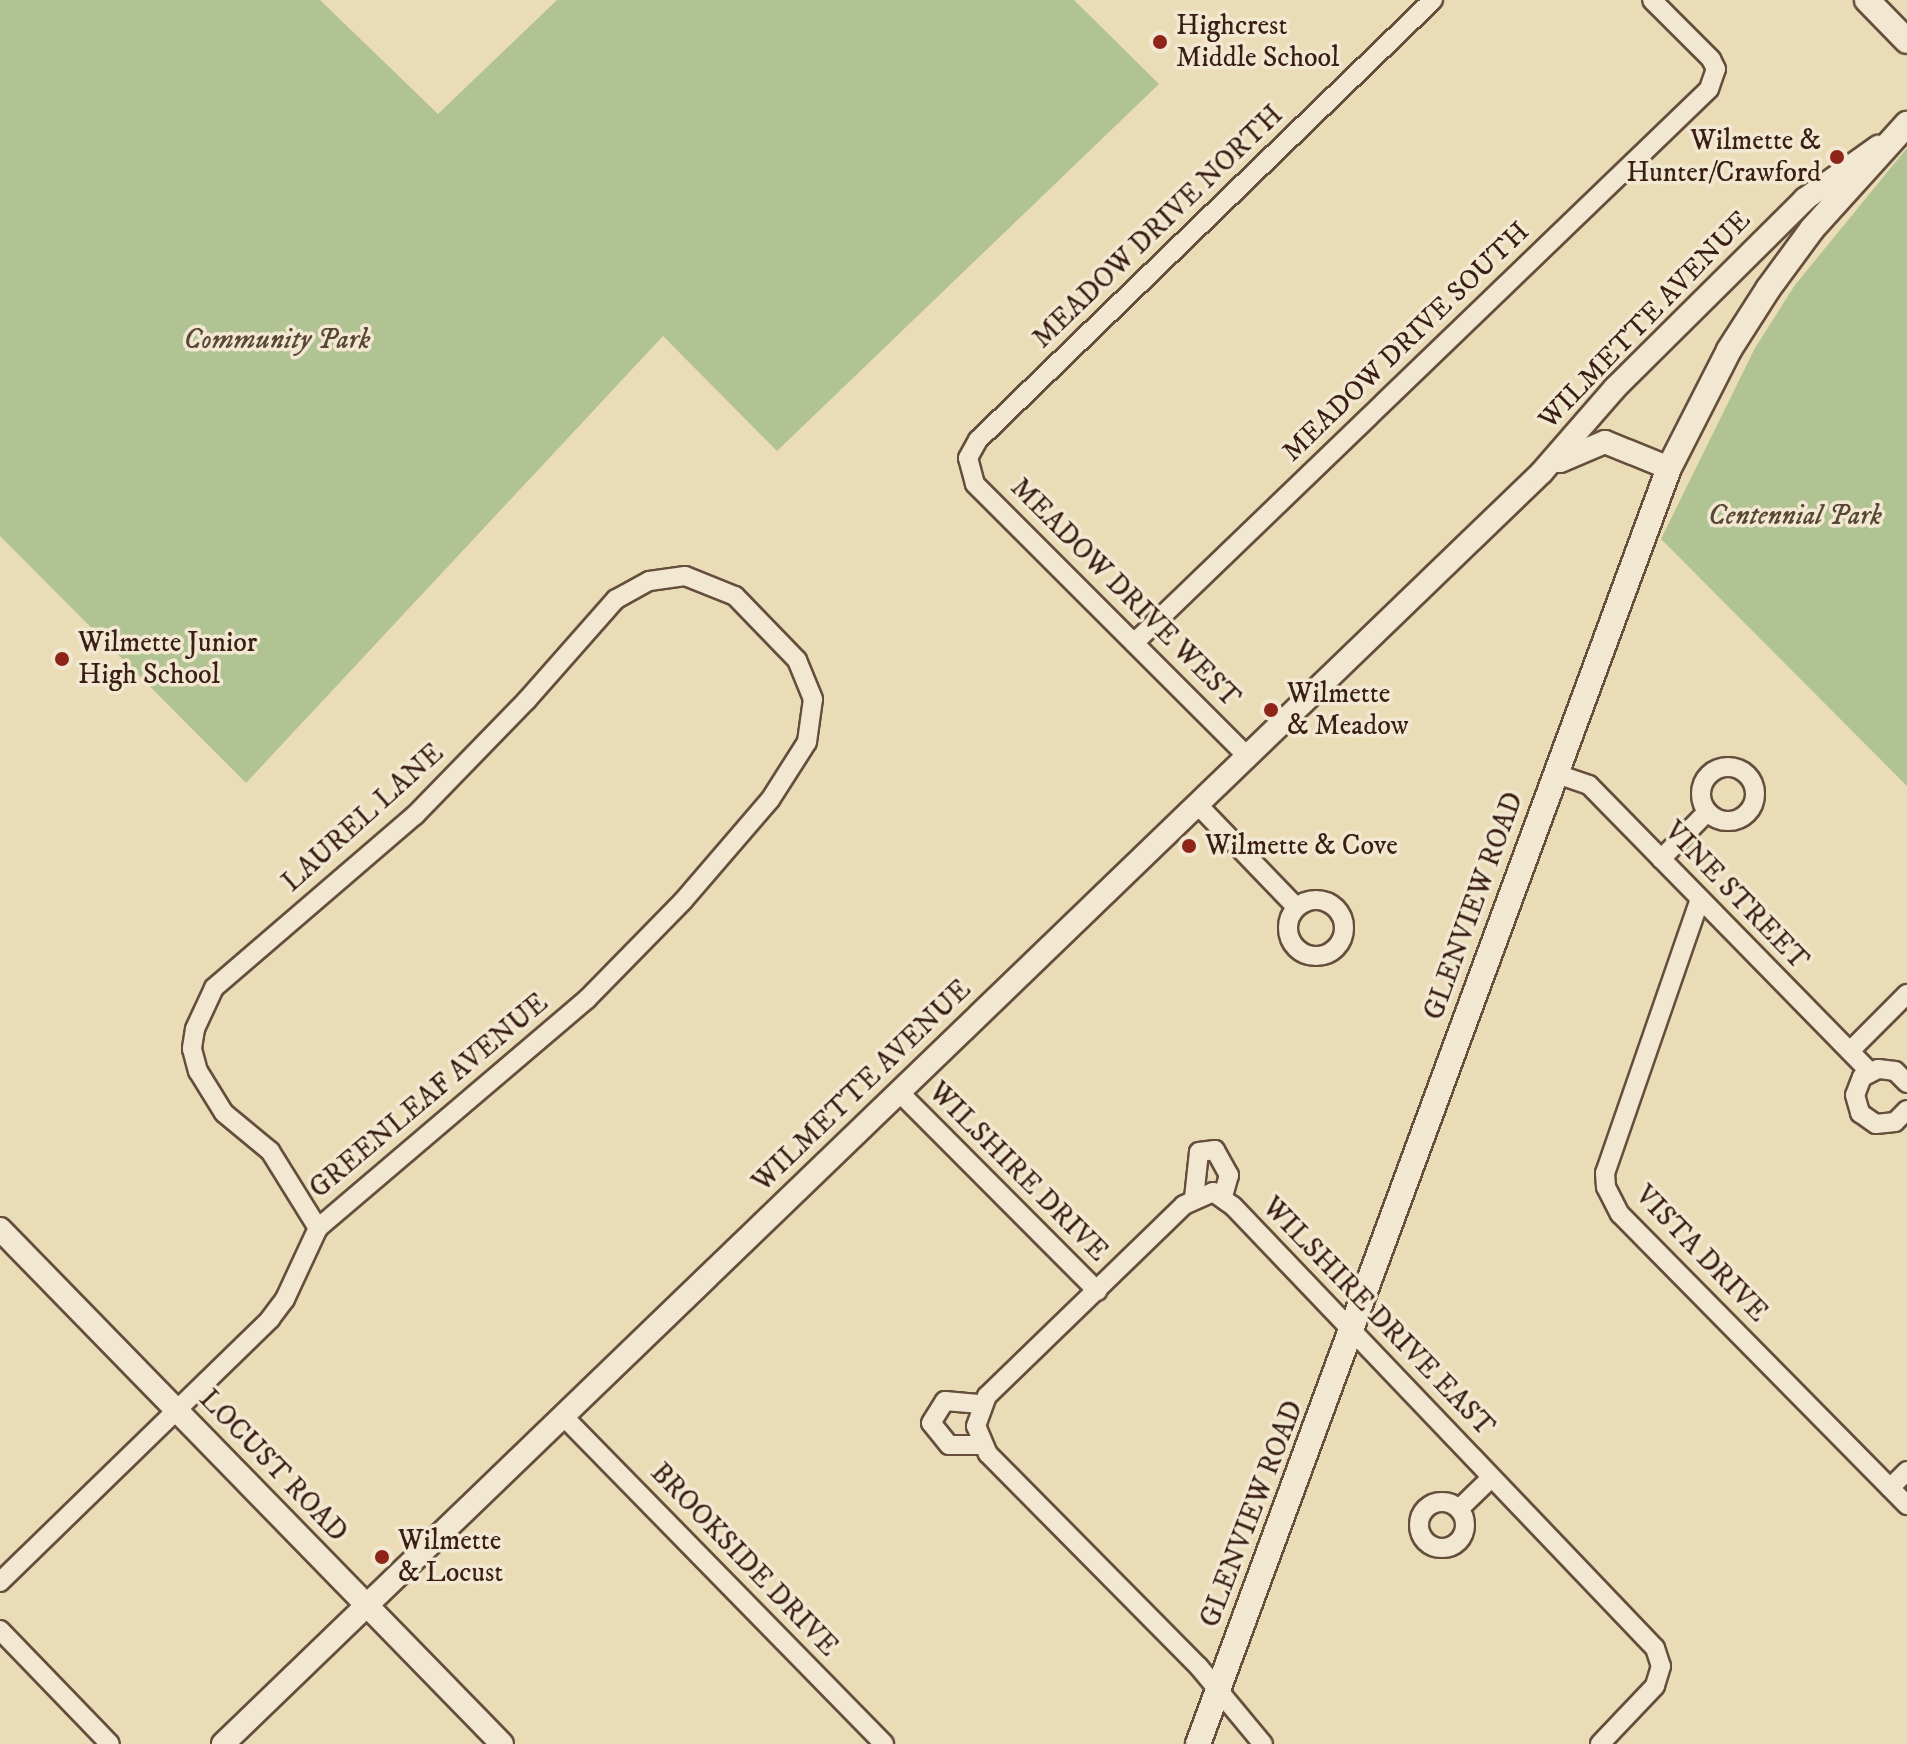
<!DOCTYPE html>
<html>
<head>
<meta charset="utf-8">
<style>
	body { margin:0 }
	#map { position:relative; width:1907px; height:1744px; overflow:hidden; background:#ebdcb8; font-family:"IM FELL DW Pica",serif }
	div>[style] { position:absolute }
	.green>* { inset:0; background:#b1c293 }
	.roads { filter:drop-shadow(2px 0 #664e3d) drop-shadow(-2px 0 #664e3d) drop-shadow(0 2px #664e3d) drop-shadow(0 -2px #664e3d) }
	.minor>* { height:18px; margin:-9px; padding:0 9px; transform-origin:9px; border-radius:9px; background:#f2e8d1 }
	.minor>.ring { margin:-9px; padding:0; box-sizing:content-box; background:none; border:18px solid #f2e8d1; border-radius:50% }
	.tertiary>* { height:22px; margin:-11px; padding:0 11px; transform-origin:11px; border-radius:11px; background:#f2e8d1 }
	.secondary>* { height:24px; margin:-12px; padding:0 12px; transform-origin:12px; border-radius:12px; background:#f2e8d1 }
	.dots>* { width:22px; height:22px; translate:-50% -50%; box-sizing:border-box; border:4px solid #f2e8d1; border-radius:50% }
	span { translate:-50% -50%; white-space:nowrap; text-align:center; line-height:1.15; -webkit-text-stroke:7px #f2e8d1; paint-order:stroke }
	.poi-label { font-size:28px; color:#3a1e14 }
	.left { translate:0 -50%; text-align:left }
	.right { translate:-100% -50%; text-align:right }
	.street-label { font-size:28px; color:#3a1e14 }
	.park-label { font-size:28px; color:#584734; font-style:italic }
</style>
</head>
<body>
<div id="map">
	<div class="green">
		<div style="clip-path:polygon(0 0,320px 0,438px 114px,557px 0,1074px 0,1159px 84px,777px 451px,663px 336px,246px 783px,0 536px)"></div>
		<div style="clip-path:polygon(1907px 148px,1907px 786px,1661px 539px,1755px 348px,1795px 285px)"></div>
	</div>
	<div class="roads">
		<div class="minor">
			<div style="left:1134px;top:643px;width:798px;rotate:-43.93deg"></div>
			<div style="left:1709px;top:89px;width:21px;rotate:-71deg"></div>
			<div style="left:1716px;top:69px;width:11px;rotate:-117deg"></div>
			<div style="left:1711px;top:59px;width:83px;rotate:-135deg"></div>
			<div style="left:1247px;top:756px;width:385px;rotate:-135deg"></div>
			<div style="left:975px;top:484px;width:27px;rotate:-105deg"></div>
			<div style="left:968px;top:458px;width:21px;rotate:-61deg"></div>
			<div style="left:978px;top:440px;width:633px;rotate:-44.04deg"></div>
			<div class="ring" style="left:1701px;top:767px;width:36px;height:36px"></div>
			<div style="left:1554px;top:773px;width:37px;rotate:19deg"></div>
			<div style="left:1589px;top:785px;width:402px;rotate:45.6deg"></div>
			<div style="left:1197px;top:804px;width:143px;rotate:46.1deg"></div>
			<div style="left:1661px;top:859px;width:66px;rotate:-45.6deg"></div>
			<div style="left:1700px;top:899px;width:290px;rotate:109.1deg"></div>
			<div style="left:1605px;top:1173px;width:14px;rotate:86deg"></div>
			<div style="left:1606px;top:1187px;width:30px;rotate:63deg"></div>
			<div style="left:1620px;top:1214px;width:409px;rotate:45.4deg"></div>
			<div class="ring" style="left:1288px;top:900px;width:38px;height:38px"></div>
			<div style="left:1850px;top:1051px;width:81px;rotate:-45deg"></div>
			<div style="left:1907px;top:1083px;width:17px;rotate:-135deg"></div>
			<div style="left:1895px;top:1071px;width:17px;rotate:-173deg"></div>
			<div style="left:1878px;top:1069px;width:18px;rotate:153deg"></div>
			<div style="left:1862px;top:1077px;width:19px;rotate:111deg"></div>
			<div style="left:1855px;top:1095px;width:19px;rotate:74deg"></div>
			<div style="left:1860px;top:1113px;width:19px;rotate:35deg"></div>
			<div style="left:1876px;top:1124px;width:19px;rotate:-6deg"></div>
			<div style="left:1895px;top:1122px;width:17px;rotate:-45deg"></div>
			<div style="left:899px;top:1092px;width:281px;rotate:45.1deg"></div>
			<div style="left:1194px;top:1198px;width:46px;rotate:-83.8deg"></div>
			<div style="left:1199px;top:1152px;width:16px;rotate:-7deg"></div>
			<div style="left:1215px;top:1150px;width:29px;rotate:61deg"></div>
			<div style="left:1229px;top:1175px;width:22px;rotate:106deg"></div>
			<div style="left:563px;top:1416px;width:459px;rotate:45.6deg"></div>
			<div style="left:981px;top:1445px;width:32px;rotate:180deg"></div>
			<div style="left:949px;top:1445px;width:28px;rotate:-129deg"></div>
			<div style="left:931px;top:1423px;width:26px;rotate:-58deg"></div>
			<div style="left:945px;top:1401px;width:36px;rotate:5deg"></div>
			<div style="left:1890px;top:1488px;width:24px;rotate:-45deg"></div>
			<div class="ring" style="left:1419px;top:1502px;width:28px;height:28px"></div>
			<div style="left:1459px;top:1509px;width:45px;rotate:-44.1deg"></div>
			<div style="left:0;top:1582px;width:377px;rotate:-44.2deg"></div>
			<div style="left:270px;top:1319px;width:25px;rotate:-53deg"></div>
			<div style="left:285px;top:1299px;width:78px;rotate:-65.1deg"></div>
			<div style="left:318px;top:1228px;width:353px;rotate:-40.4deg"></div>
			<div style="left:587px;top:999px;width:137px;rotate:-45.6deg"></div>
			<div style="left:683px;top:901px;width:133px;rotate:-49.3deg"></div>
			<div style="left:770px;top:800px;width:69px;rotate:-57.5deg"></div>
			<div style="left:807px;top:742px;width:43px;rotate:-82.1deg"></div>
			<div style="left:813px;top:699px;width:42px;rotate:-112.3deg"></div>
			<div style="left:797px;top:660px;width:89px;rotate:-134.1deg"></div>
			<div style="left:735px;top:596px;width:54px;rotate:-158.2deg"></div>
			<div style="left:685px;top:576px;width:36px;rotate:172deg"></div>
			<div style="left:649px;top:581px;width:38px;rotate:151deg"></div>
			<div style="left:616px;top:599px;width:135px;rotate:131.4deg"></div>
			<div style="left:527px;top:700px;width:161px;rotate:134.2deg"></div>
			<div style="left:415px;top:815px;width:265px;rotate:139.3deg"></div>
			<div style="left:214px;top:988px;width:45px;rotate:114.9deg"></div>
			<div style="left:195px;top:1029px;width:20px;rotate:99deg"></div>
			<div style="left:192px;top:1049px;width:23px;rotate:75deg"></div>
			<div style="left:198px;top:1071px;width:49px;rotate:58.2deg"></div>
			<div style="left:224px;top:1113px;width:60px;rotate:39.6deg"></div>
			<div style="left:270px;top:1151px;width:91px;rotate:58.1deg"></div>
			<div style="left:0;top:1630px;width:158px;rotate:46deg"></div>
			<div style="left:1263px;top:1744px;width:100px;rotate:-129.7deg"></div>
			<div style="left:1199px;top:1667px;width:300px;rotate:-134.7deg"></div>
			<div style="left:988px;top:1454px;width:30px;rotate:-113deg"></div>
			<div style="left:976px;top:1426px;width:32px;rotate:-70deg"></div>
			<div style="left:987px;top:1396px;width:274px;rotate:-44.1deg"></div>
			<div style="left:1184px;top:1205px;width:32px;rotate:-24deg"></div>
			<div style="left:1213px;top:1192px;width:24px;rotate:35deg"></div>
			<div style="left:1233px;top:1206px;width:611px;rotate:46.33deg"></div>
			<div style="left:1655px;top:1648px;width:19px;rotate:72deg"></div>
			<div style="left:1661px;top:1666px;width:21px;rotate:107deg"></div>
			<div style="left:1655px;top:1686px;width:80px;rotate:133.5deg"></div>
		</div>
		<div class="tertiary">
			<div style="left:1560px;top:461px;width:49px;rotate:-22.9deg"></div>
			<div style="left:1605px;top:442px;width:69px;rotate:22.1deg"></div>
			<div style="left:0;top:1229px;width:719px;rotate:45.73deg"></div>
			<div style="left:223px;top:1744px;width:1832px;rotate:-43.96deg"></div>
			<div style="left:1542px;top:472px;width:111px;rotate:-49deg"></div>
			<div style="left:1615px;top:388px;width:268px;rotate:-44.8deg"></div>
			<div style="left:1805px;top:199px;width:90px;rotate:-35.5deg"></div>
		</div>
		<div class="secondary">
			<div style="left:1867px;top:0;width:57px;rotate:45.7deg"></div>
			<div style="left:1198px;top:1744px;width:1360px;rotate:-69.74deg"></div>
			<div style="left:1669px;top:468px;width:132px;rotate:-63deg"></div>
			<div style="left:1729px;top:350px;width:72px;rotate:-57.4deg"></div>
			<div style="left:1768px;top:289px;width:74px;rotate:-53.7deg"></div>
			<div style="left:1812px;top:229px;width:142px;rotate:-47.9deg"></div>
		</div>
	</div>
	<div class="dots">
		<div style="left:1160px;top:42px;background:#8f2418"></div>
		<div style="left:1837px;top:157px;background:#8f2418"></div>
		<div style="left:62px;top:659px;background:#8f2418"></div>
		<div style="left:1271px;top:710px;background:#8f2418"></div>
		<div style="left:1189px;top:846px;background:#8f2418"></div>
		<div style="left:382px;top:1557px;background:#8f2418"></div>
	</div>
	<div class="poi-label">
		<span class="left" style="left:1176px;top:42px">Highcrest<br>Middle School</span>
		<span class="right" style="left:1821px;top:157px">Wilmette &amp;<br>Hunter/Crawford</span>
		<span class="left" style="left:78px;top:659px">Wilmette Junior<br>High School</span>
		<span class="left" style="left:1287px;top:710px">Wilmette<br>&amp; Meadow</span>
		<span class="left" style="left:1205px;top:846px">Wilmette &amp; Cove</span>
		<span class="left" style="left:398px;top:1557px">Wilmette<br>&amp; Locust</span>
	</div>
	<div class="street-label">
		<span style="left:1158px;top:227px;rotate:-44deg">MEADOW DRIVE NORTH</span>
		<span style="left:1645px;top:320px;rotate:-46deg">WILMETTE AVENUE</span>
		<span style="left:1406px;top:342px;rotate:-44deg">MEADOW DRIVE SOUTH</span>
		<span style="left:1125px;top:593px;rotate:45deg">MEADOW DRIVE WEST</span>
		<span style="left:363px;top:818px;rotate:-42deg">LAUREL LANE</span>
		<span style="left:1736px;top:896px;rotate:46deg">VINE STREET</span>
		<span style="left:1474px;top:906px;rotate:-70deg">GLENVIEW ROAD</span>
		<span style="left:862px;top:1086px;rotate:-44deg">WILMETTE AVENUE</span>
		<span style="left:429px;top:1096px;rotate:-40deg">GREENLEAF AVENUE</span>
		<span style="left:1018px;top:1172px;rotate:45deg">WILSHIRE DRIVE</span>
		<span style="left:1701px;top:1254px;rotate:46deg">VISTA DRIVE</span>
		<span style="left:1378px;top:1317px;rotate:46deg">WILSHIRE DRIVE EAST</span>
		<span style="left:273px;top:1466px;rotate:46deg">LOCUST ROAD</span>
		<span style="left:1252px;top:1514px;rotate:-69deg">GLENVIEW ROAD</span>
		<span style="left:744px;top:1560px;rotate:46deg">BROOKSIDE DRIVE</span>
	</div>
	<div class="park-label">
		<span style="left:277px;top:340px">Community Park</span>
		<span style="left:1795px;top:516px">Centennial Park</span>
	</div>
</div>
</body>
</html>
